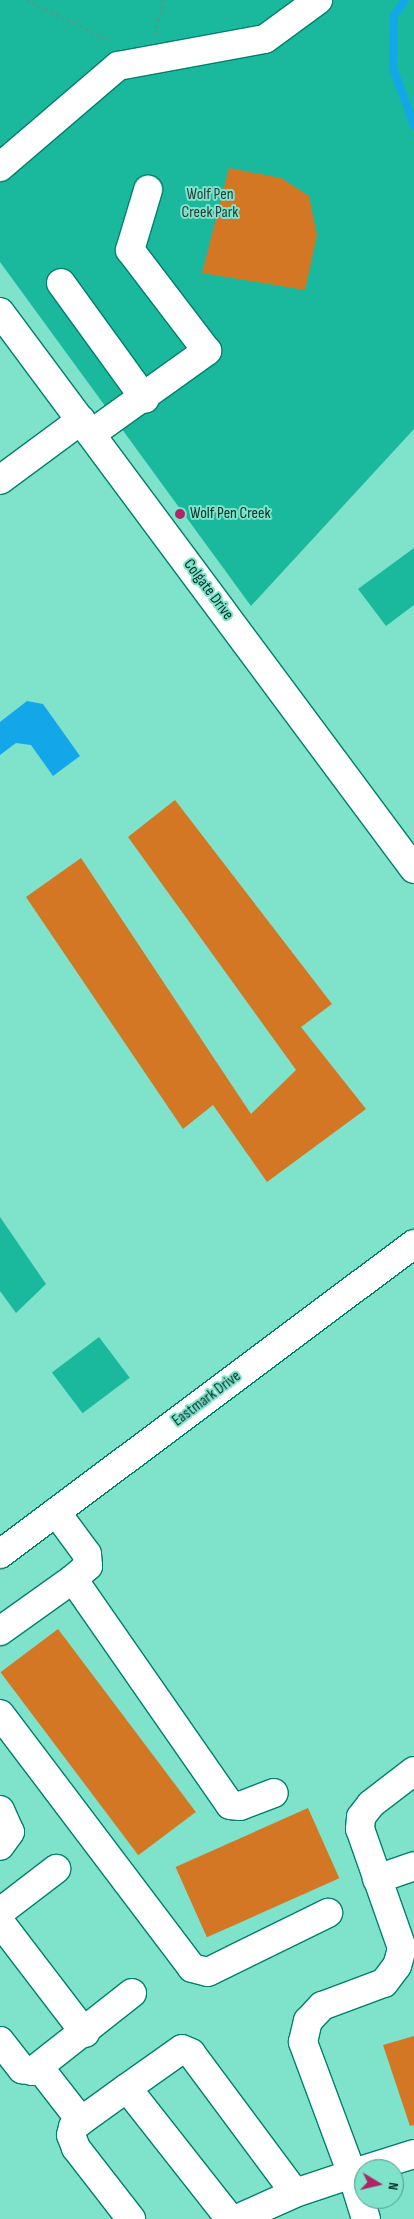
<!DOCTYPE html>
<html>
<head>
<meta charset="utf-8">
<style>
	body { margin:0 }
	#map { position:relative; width:414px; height:2219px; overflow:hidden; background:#7fe2ca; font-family:"Sofia Sans Condensed",sans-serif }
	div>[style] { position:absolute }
	.green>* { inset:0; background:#1ab99d; transform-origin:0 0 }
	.water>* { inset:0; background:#13a7e9 }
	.stream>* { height:8px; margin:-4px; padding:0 4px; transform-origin:4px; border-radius:4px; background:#13a7e9 }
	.building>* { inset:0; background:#d47725; transform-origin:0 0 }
	.path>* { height:3px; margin-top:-1.5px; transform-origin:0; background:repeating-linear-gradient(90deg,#4e9c8a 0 2.5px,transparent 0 6.5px) }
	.roads { filter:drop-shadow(1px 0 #00806c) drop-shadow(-1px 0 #00806c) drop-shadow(0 1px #00806c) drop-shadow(0 -1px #00806c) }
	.minor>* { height:28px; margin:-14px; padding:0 14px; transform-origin:14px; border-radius:14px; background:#fff }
	.dots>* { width:14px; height:14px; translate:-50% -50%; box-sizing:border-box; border:2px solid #7fe2ca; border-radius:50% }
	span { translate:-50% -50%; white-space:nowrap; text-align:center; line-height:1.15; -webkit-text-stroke:4px #7fe2ca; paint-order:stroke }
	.park-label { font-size:16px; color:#243f38 }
	.poi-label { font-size:16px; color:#023027 }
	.left { translate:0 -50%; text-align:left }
	.street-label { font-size:16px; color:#023027 }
	.north { position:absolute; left:354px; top:2159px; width:50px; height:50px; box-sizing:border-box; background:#7fe2ca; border:1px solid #4d9b89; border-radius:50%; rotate:99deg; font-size:14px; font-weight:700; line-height:20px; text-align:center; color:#023027 }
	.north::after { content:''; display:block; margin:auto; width:18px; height:22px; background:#af2668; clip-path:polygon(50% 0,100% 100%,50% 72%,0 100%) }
</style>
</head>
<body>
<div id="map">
	<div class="green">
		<div style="clip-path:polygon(0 0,414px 0,414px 429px,251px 606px,0 262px)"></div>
		<div style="clip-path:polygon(414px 548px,414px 605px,386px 626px,358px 589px)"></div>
		<div style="clip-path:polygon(0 1217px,46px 1284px,16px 1313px,0 1291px)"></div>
		<div style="left:99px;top:1337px;width:51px;height:59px;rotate:53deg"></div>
	</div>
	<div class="water">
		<div style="clip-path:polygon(27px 701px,43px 704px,80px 756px,53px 776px,31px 745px,16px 743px,0 755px,0 722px)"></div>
	</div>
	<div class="stream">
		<div style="left:405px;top:0;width:19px;rotate:125deg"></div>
		<div style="left:394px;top:16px;width:52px;rotate:91.1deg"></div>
		<div style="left:393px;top:68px;width:61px;rotate:69.8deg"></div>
	</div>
	<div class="building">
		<div style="clip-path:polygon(229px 168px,281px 178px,309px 196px,317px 235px,305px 290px,202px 273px)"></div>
		<div style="clip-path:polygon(175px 800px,332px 1004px,301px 1027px,366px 1109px,267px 1182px,213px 1105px,183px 1129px,26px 897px,81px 858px,251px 1114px,296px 1070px,128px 837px)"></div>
		<div style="left:58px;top:1629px;width:229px;height:72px;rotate:53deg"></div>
		<div style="left:308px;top:1808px;width:77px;height:145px;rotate:66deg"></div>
		<div style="clip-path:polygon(414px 2036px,414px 2125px,410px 2126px,383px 2045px)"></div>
	</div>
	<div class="path">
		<div style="left:27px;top:0;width:93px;rotate:26deg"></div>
		<div style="left:155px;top:33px;width:34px;rotate:-75deg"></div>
	</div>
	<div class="roads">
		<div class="minor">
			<div style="left:0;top:167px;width:155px;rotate:-40.6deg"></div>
			<div style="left:118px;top:66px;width:149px;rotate:-10.4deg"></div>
			<div style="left:265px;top:39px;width:66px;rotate:-36.3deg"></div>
			<div style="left:61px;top:283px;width:143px;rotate:54.1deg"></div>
			<div style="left:0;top:312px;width:694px;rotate:53.38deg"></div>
			<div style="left:91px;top:434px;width:143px;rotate:-35.6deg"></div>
			<div style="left:207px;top:351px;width:127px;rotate:-127.3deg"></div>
			<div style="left:130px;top:250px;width:63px;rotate:-73.3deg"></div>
			<div style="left:0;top:480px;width:101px;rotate:-36.5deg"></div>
			<div style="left:56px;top:1512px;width:52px;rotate:53.6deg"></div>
			<div style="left:87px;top:1554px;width:12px;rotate:85deg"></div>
			<div style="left:88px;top:1566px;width:20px;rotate:139deg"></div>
			<div style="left:73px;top:1579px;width:275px;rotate:55.2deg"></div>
			<div style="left:230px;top:1805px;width:10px;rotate:6deg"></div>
			<div style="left:240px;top:1806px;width:36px;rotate:-21deg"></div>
			<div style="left:0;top:1554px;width:517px;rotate:-36.83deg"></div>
			<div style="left:0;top:1631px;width:90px;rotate:-35.5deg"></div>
			<div style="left:0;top:1714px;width:318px;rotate:52.9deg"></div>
			<div style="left:192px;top:1968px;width:16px;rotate:14deg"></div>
			<div style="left:208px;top:1972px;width:134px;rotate:-26.2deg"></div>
			<div style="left:0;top:1810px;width:24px;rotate:66deg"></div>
			<div style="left:10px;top:1832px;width:17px;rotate:126deg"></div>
			<div style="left:377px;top:1879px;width:39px;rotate:-19deg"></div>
			<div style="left:0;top:1912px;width:71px;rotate:-37.5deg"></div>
			<div style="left:0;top:1922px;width:140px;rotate:52.6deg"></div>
			<div style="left:0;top:2041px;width:36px;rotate:52deg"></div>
			<div style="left:22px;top:2069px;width:11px;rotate:10deg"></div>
			<div style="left:33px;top:2071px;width:126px;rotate:-38.2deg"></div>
			<div style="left:39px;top:2067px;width:68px;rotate:52.1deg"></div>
			<div style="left:81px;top:2121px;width:10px;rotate:143deg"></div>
			<div style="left:73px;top:2127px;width:8px;rotate:104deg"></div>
			<div style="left:71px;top:2135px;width:14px;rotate:69deg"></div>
			<div style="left:76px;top:2148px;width:90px;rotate:52.2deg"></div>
			<div style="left:127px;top:2088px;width:67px;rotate:-35.3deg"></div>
			<div style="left:182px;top:2049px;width:10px;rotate:24deg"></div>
			<div style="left:191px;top:2053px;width:174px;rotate:53.4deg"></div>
			<div style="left:81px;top:2121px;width:57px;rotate:-35.7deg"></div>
			<div style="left:127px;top:2088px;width:167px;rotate:51.8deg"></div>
			<div style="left:366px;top:2169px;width:50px;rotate:-17.4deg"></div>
			<div style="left:364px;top:2170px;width:13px;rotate:162deg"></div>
			<div style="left:352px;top:2174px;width:141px;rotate:-110.4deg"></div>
			<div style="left:303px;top:2042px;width:22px;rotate:-77deg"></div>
			<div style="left:308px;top:2021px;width:21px;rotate:-47deg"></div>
			<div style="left:322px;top:2006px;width:66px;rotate:-20.4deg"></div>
			<div style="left:384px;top:1983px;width:21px;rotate:-53deg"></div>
			<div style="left:397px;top:1966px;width:19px;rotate:-74deg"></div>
			<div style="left:402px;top:1948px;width:126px;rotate:-109.4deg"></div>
			<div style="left:360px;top:1829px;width:12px;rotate:-85deg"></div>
			<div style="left:361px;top:1817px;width:16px;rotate:-52deg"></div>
			<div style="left:371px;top:1804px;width:54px;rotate:-37.5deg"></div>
			<div style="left:237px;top:2219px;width:64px;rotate:-24.1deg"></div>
			<div style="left:295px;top:2193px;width:60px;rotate:-18.4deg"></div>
			<div style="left:352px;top:2174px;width:47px;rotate:72.7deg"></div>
		</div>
	</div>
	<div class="dots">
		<div style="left:180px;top:514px;background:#af2668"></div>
	</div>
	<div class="park-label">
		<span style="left:210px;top:204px">Wolf Pen<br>Creek Park</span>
	</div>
	<div class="poi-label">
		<span class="left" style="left:190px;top:514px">Wolf Pen Creek</span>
	</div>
	<div class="street-label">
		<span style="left:208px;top:590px;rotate:53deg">Colgate Drive</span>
		<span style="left:207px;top:1399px;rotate:-37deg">Eastmark Drive</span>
	</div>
	<div class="north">N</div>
</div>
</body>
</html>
